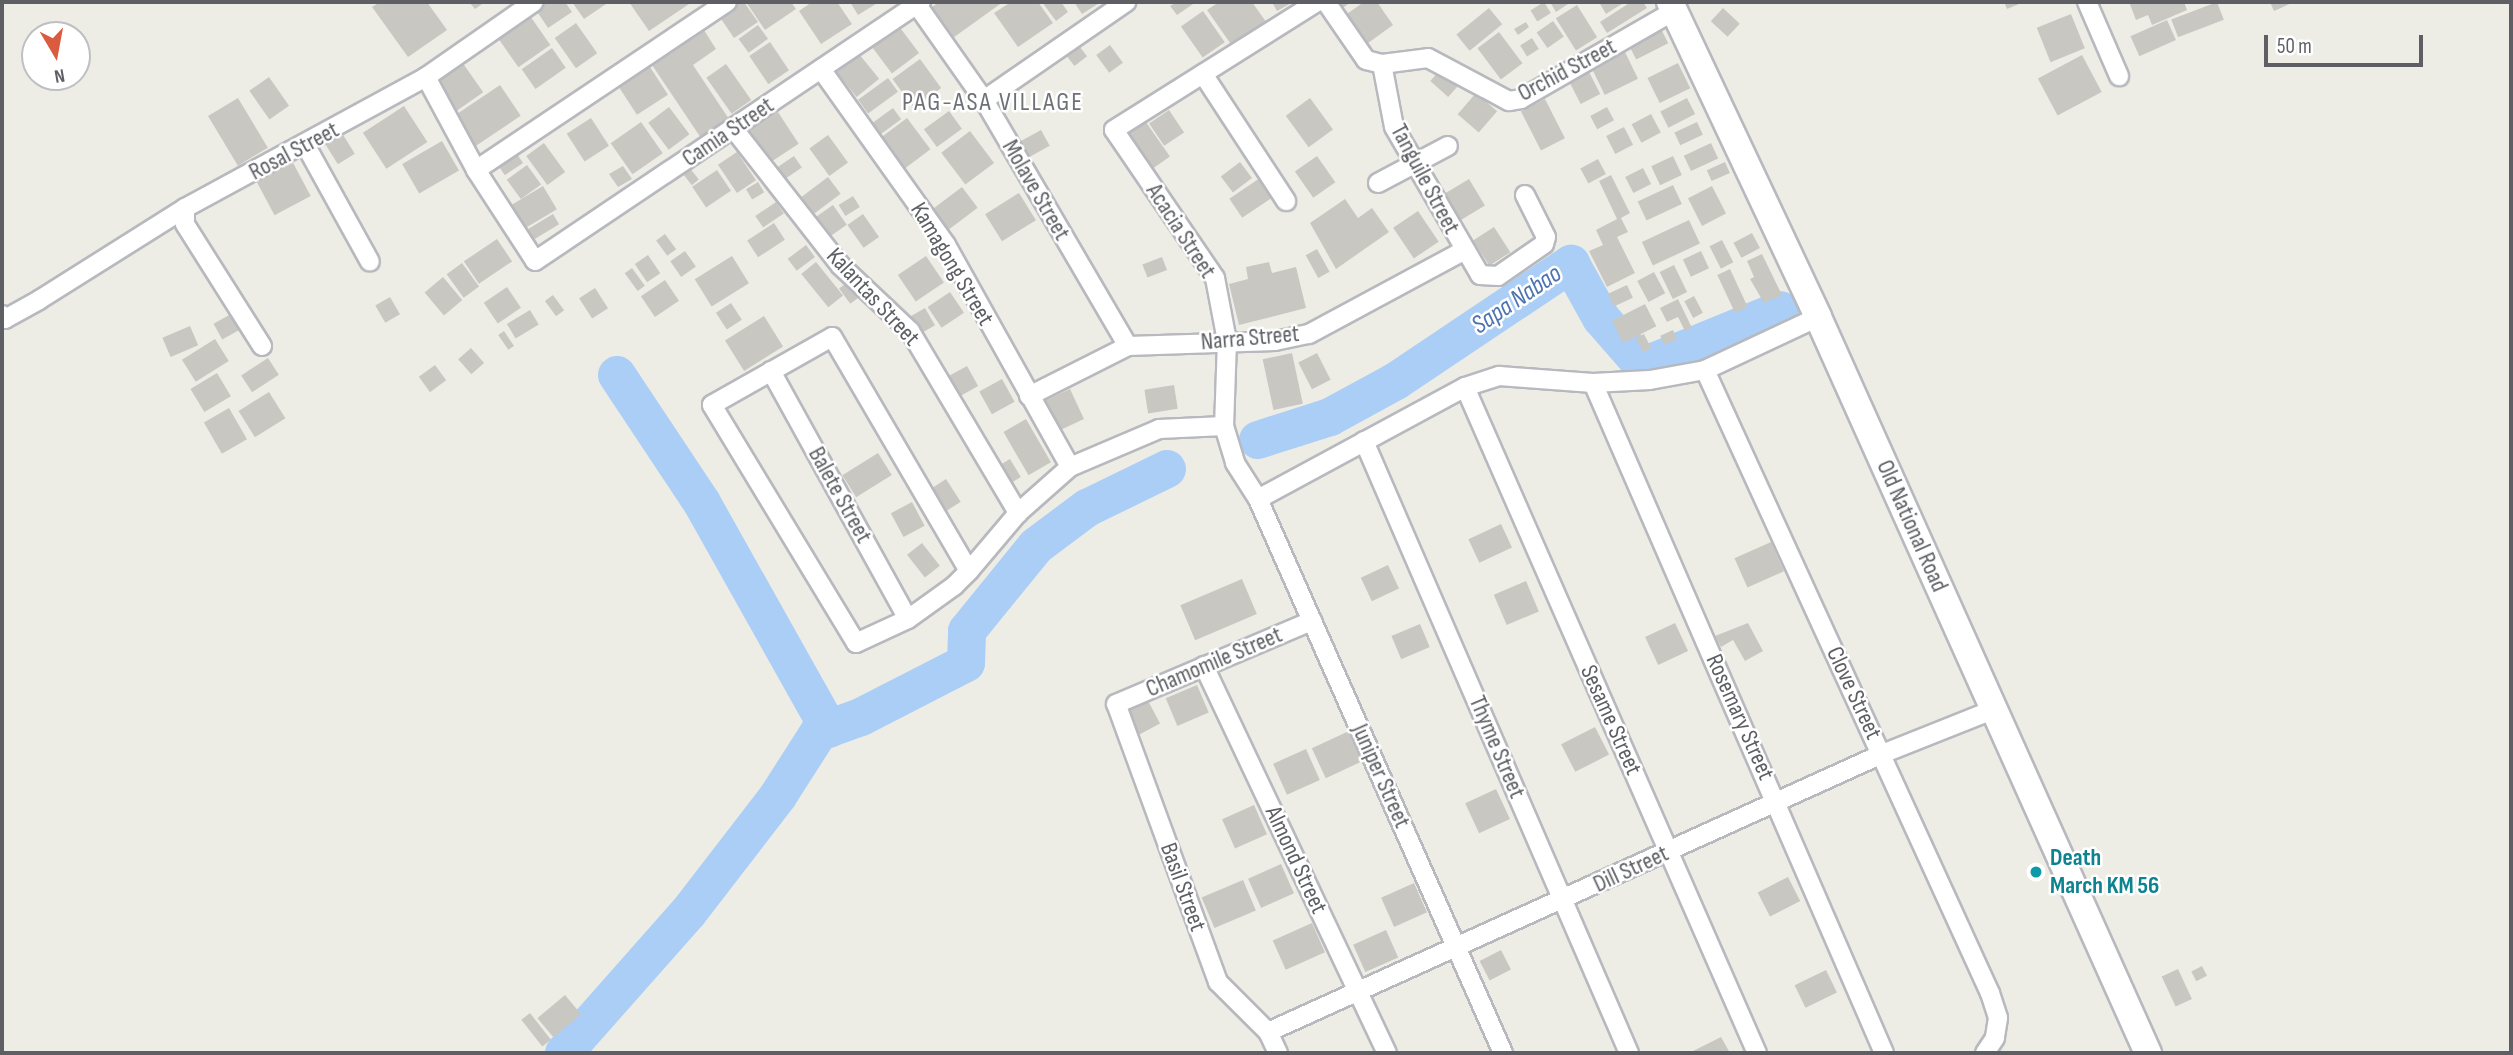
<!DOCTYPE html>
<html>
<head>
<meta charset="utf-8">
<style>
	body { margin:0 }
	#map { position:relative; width:2513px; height:1055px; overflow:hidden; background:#eeede5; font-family:"Sofia Sans Condensed",sans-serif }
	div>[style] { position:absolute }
	.river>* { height:38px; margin:-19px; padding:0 19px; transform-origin:19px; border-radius:19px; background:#abcef7 }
	.building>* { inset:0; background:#c9c7c2; transform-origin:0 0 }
	.roads { filter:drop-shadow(2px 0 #b7b9be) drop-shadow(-2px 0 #b7b9be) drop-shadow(0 2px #b7b9be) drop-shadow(0 -2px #b7b9be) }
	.minor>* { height:18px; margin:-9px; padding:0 9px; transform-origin:9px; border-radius:9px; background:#fff }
	.secondary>* { height:26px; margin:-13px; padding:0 13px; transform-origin:13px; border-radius:13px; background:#fff }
	.dots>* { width:19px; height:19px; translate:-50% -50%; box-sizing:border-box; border:4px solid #fff; border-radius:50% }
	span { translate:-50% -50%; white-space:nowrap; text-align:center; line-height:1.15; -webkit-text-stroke:5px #fff; paint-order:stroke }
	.street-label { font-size:24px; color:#5d5f64 }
	.culture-label { font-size:24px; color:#0d838f; font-weight:700 }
	.left { translate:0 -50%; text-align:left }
	.neighbourhood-label { font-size:26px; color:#6e7176; letter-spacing:2px }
	.water-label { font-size:26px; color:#4d73b1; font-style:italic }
	.frame { position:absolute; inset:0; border:4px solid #5d5f64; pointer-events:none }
	.north { position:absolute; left:21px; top:21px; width:70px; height:70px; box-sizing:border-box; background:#fff; border:2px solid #bebfc1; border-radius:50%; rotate:170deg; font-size:19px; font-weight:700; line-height:28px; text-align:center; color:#5d5f64 }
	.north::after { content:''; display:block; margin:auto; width:24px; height:32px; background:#da5b3f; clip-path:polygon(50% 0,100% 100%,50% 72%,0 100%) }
	.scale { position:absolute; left:2264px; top:35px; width:159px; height:32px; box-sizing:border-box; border:4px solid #5d5f64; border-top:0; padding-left:9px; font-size:21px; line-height:24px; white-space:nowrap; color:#5d5f64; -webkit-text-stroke:5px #fff; paint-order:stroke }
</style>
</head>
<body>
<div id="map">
	<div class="river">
		<div style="left:617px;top:375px;width:154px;rotate:56.4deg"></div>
		<div style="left:702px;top:503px;width:259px;rotate:60.7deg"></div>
		<div style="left:1258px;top:440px;width:76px;rotate:-17.7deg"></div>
		<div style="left:1330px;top:417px;width:75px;rotate:-28.6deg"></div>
		<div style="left:1396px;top:381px;width:211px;rotate:-33.8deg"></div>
		<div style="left:1571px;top:264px;width:62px;rotate:60.9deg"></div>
		<div style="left:1601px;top:318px;width:64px;rotate:48.8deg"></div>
		<div style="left:1643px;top:366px;width:148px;rotate:-22.2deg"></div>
		<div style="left:564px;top:1053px;width:187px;rotate:-48.5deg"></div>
		<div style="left:688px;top:913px;width:148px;rotate:-52.4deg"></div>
		<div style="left:778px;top:796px;width:76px;rotate:-57.4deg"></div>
		<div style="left:819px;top:732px;width:45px;rotate:-19.7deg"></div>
		<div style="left:861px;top:717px;width:118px;rotate:-27.2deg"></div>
		<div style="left:966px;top:663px;width:32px;rotate:-88deg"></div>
		<div style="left:967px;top:631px;width:109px;rotate:-50.9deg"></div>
		<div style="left:1036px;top:546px;width:64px;rotate:-36.7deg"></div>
		<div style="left:1087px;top:508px;width:89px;rotate:-26deg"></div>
	</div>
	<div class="building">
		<div style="clip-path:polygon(380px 2px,427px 2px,447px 30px,408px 57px,372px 7px)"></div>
		<div style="clip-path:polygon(469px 2px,485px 2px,475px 9px)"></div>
		<div style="clip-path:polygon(535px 2px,565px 2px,572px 12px,548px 28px,532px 4px)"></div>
		<div style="clip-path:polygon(572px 2px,609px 2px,584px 19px)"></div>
		<div style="clip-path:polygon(629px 2px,692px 2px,649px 31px)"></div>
		<div style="clip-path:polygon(728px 2px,744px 2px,758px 22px,734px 38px,715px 10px)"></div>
		<div style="clip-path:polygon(746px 2px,791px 2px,796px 9px,765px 30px)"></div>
		<div style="clip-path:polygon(812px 2px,837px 2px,852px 24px,821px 44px,799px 11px)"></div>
		<div style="clip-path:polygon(850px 2px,879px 2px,858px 15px)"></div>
		<div style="clip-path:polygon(939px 2px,1003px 2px,950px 40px,928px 10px)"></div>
		<div style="clip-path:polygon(1011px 2px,1038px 2px,1053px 23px,1018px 47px,994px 13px)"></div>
		<div style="clip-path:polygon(1042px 2px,1061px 2px,1068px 12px,1056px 21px)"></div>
		<div style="clip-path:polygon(1074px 2px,1101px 2px,1082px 14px)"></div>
		<div style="clip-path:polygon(1177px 2px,1196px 2px,1177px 15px,1170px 6px)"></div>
		<div style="clip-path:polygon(1219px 2px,1252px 2px,1269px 26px,1235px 50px,1207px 10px)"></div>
		<div style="clip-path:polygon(1272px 2px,1293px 2px,1277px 11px)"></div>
		<div style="clip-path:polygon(1334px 2px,1351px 2px,1340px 10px)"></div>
		<div style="clip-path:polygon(1364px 2px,1377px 2px,1393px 25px,1364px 46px,1344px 16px)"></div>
		<div style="left:1544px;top:2px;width:13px;height:16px;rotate:58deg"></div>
		<div style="clip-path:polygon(1550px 2px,1571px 2px,1556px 12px)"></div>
		<div style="clip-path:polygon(1599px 2px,1625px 2px,1606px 14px)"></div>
		<div style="clip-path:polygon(1631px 2px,1643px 2px,1647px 8px,1607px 33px,1600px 22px)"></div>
		<div style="clip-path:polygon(2004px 2px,2024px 2px,2007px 9px)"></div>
		<div style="clip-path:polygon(2129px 2px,2184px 2px,2187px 10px,2152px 25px,2148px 15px,2136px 20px)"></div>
		<div style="left:2217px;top:2px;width:19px;height:49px;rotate:69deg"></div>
		<div style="clip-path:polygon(2270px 2px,2294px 2px,2274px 11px)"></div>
		<div style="left:1577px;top:5px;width:38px;height:25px;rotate:58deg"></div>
		<div style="left:1489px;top:8px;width:21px;height:42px;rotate:51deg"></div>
		<div style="left:1723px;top:8px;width:23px;height:18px;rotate:43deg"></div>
		<div style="left:1203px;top:11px;width:38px;height:27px;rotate:55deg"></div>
		<div style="left:528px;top:13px;width:39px;height:39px;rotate:55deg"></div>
		<div style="left:2071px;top:14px;width:37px;height:37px;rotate:68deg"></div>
		<div style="left:2167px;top:20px;width:22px;height:40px;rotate:66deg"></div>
		<div style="left:1553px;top:21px;width:19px;height:20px;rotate:55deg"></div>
		<div style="clip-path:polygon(1526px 22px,1529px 27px,1518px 35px,1514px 29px)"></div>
		<div style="left:576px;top:23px;width:37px;height:26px;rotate:55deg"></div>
		<div style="left:758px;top:25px;width:17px;height:24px;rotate:54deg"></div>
		<div style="left:898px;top:25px;width:35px;height:34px;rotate:53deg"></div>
		<div style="clip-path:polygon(702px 27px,716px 49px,693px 65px,729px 119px,701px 138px,650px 62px)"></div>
		<div style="left:1661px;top:29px;width:16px;height:36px;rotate:63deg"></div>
		<div style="left:1499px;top:32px;width:39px;height:27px;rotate:53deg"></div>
		<div style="left:1532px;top:38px;width:13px;height:14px;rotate:58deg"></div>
		<div style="left:770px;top:42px;width:34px;height:25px;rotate:56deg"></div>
		<div style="left:1076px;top:42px;width:18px;height:16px;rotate:52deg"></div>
		<div style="left:1110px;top:45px;width:22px;height:17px;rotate:54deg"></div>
		<div style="left:552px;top:48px;width:24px;height:37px;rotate:55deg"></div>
		<div style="left:1624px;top:50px;width:32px;height:37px;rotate:64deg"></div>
		<div style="left:859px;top:54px;width:32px;height:29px;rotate:51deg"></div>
		<div style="left:2082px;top:55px;width:42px;height:50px;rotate:62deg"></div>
		<div style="left:920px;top:59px;width:36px;height:34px;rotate:54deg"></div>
		<div style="left:462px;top:62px;width:37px;height:37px;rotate:55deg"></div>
		<div style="left:1678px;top:63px;width:28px;height:34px;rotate:64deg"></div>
		<div style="left:726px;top:64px;width:44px;height:24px;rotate:55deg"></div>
		<div style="left:650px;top:67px;width:33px;height:37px;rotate:57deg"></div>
		<div style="left:1441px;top:69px;width:24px;height:16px;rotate:42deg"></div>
		<div style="left:1588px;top:70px;width:27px;height:22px;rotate:63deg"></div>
		<div style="left:269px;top:77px;width:35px;height:24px;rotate:55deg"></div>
		<div style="left:888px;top:78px;width:17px;height:37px;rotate:54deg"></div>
		<div style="left:500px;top:85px;width:37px;height:56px;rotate:56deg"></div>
		<div style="left:1476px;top:93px;width:28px;height:28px;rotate:41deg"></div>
		<div style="left:238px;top:98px;width:58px;height:35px;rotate:59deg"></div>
		<div style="left:1310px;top:98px;width:39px;height:30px;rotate:54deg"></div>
		<div style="left:1687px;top:98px;width:18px;height:30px;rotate:63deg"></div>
		<div style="left:1545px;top:99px;width:44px;height:27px;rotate:63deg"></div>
		<div style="left:404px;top:106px;width:43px;height:49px;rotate:57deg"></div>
		<div style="left:669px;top:107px;width:34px;height:26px;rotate:53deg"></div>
		<div style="left:1607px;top:107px;width:15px;height:19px;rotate:62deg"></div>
		<div style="left:893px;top:108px;width:14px;height:31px;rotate:54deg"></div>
		<div style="left:1169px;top:110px;width:27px;height:24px;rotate:56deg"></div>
		<div style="left:949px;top:111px;width:22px;height:31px;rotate:54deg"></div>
		<div style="left:778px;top:112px;width:38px;height:40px;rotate:57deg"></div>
		<div style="left:1651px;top:114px;width:21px;height:22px;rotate:62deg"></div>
		<div style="left:591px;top:118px;width:33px;height:29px;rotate:57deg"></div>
		<div style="left:907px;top:118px;width:39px;height:38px;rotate:53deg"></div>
		<div style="left:1143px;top:118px;width:47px;height:27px;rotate:55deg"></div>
		<div style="left:641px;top:122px;width:38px;height:37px;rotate:55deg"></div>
		<div style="left:1697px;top:122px;width:14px;height:25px;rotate:65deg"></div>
		<div style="left:1624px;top:127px;width:20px;height:20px;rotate:63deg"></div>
		<div style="left:340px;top:130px;width:28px;height:20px;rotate:58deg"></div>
		<div style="left:1041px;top:130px;width:18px;height:27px;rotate:61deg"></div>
		<div style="left:970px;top:131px;width:40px;height:36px;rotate:53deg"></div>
		<div style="left:828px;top:135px;width:34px;height:23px;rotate:54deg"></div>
		<div style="left:442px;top:141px;width:34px;height:46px;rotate:60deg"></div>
		<div style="left:544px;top:143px;width:36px;height:22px;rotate:54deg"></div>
		<div style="left:1711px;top:143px;width:17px;height:30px;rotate:65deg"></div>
		<div style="left:513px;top:148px;width:18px;height:22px;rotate:56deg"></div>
		<div style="left:737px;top:152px;width:34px;height:23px;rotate:56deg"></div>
		<div style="left:794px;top:156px;width:14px;height:26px;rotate:56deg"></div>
		<div style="left:1317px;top:156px;width:32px;height:27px;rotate:55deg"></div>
		<div style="left:1673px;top:156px;width:21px;height:24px;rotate:65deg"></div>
		<div style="left:291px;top:159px;width:42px;height:41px;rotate:62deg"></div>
		<div style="left:1598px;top:159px;width:17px;height:20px;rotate:62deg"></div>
		<div style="left:1240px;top:162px;width:20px;height:24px;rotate:53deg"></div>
		<div style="left:1725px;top:162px;width:12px;height:20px;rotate:66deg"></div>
		<div style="left:527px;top:165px;width:24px;height:25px;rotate:54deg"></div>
		<div style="clip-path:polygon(623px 166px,632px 179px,618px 187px,609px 174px)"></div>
		<div style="left:689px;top:167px;width:16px;height:9px;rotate:52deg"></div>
		<div style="left:1643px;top:168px;width:18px;height:20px;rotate:63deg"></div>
		<div style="left:717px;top:170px;width:25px;height:30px;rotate:56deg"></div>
		<div style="clip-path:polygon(1611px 175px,1630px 213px,1621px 218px,1628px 232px,1617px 237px,1635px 273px,1607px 287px,1589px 251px,1603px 245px,1596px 230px,1617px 219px,1599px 181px)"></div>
		<div style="left:828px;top:177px;width:21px;height:40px;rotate:53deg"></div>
		<div style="left:1260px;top:178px;width:23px;height:37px;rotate:56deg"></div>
		<div style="left:1469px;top:179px;width:31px;height:31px;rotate:59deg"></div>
		<div style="left:758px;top:182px;width:12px;height:14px;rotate:59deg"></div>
		<div style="left:1673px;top:185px;width:21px;height:39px;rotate:65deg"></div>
		<div style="left:543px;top:186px;width:27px;height:43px;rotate:59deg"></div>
		<div style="left:1712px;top:186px;width:31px;height:27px;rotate:63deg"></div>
		<div style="left:962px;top:187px;width:26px;height:37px;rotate:53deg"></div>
		<div style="left:1019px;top:193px;width:32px;height:40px;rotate:58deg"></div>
		<div style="left:853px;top:196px;width:13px;height:17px;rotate:58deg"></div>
		<div style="clip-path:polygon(1345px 199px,1358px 218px,1372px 208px,1389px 232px,1336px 269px,1310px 223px)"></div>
		<div style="left:776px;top:202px;width:14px;height:25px;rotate:56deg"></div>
		<div style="left:833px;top:205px;width:24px;height:28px;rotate:55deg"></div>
		<div style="left:1418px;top:211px;width:37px;height:30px;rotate:56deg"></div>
		<div style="left:553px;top:214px;width:12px;height:32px;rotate:59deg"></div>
		<div style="left:863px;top:214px;width:28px;height:19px;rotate:55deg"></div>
		<div style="left:1689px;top:220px;width:26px;height:52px;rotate:65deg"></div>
		<div style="left:774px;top:223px;width:20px;height:32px;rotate:57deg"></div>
		<div style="left:1494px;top:227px;width:30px;height:25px;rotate:57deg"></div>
		<div style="left:1752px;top:233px;width:17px;height:21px;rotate:62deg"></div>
		<div style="left:665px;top:234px;width:19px;height:11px;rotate:54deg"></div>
		<div style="left:497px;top:239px;width:27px;height:40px;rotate:56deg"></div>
		<div style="left:1722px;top:240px;width:25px;height:14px;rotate:63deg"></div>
		<div style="left:806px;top:245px;width:15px;height:23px;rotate:53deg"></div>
		<div style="left:1317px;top:249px;width:26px;height:13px;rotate:61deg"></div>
		<div style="left:685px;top:251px;width:19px;height:18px;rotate:55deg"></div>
		<div style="left:1701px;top:251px;width:19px;height:20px;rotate:65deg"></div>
		<div style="clip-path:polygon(1762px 254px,1782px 295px,1764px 303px,1750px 279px,1754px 277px,1747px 261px)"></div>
		<div style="left:648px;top:255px;width:22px;height:16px;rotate:56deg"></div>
		<div style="left:732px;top:256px;width:32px;height:44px;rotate:58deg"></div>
		<div style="left:926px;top:256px;width:32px;height:34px;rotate:56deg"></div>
		<div style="left:1162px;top:257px;width:14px;height:21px;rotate:69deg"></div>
		<div style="left:816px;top:262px;width:43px;height:19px;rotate:51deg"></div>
		<div style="clip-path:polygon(1269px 262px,1272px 273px,1296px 267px,1306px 308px,1239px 325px,1229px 284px,1248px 279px,1246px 267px)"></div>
		<div style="left:462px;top:263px;width:29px;height:19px;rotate:54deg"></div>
		<div style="left:1674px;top:265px;width:30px;height:16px;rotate:64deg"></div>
		<div style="left:632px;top:268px;width:22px;height:9px;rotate:54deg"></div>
		<div style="left:1730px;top:269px;width:42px;height:14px;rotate:65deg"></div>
		<div style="left:1654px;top:272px;width:24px;height:19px;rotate:62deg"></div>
		<div style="left:443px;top:277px;width:30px;height:24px;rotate:50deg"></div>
		<div style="left:665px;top:280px;width:25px;height:29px;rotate:56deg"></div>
		<div style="left:848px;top:282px;width:19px;height:11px;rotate:54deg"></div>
		<div style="left:1627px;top:285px;width:14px;height:21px;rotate:65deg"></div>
		<div style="left:507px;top:287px;width:25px;height:28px;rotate:56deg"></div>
		<div style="left:595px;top:288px;width:24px;height:19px;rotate:57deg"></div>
		<div style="left:950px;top:292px;width:25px;height:27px;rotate:56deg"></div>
		<div style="left:553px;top:295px;width:19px;height:10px;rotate:54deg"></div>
		<div style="left:1694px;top:296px;width:19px;height:11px;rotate:62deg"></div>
		<div style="left:390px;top:297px;width:20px;height:17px;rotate:60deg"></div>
		<div style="clip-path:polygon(1678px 299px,1692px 328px,1685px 331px,1678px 317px,1667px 322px,1660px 308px)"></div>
		<div style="left:731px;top:303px;width:20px;height:18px;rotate:57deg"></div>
		<div style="left:1645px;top:304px;width:25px;height:37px;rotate:63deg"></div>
		<div style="left:925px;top:308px;width:20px;height:21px;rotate:60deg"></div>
		<div style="left:530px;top:310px;width:17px;height:27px;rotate:59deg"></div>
		<div style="left:231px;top:314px;width:18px;height:20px;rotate:61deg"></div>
		<div style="left:764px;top:316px;width:36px;height:46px;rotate:58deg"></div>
		<div style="left:190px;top:326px;width:21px;height:30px;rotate:67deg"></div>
		<div style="left:1673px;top:330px;width:10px;height:14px;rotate:66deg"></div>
		<div style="left:504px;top:331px;width:18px;height:7px;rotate:56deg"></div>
		<div style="left:1644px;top:334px;width:16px;height:9px;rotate:63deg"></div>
		<div style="left:215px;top:339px;width:26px;height:39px;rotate:58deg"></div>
		<div style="left:471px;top:348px;width:20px;height:17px;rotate:49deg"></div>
		<div style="left:1292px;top:353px;width:52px;height:30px;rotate:78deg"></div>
		<div style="left:1317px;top:353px;width:30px;height:21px;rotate:63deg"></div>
		<div style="left:268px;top:358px;width:20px;height:32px;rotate:57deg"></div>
		<div style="left:435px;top:365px;width:19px;height:20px;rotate:54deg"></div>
		<div style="left:967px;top:366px;width:23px;height:26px;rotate:61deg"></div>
		<div style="left:217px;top:373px;width:27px;height:31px;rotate:59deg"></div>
		<div style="left:1002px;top:379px;width:26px;height:26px;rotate:61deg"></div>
		<div style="left:1174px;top:385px;width:24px;height:30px;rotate:81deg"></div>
		<div style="left:1070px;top:389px;width:33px;height:32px;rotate:65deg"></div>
		<div style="left:269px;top:392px;width:31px;height:36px;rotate:58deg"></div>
		<div style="left:229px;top:408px;width:36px;height:29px;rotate:60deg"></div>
		<div style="left:1026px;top:419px;width:50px;height:26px;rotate:60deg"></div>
		<div style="left:878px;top:453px;width:26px;height:42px;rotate:58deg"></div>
		<div style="left:1010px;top:459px;width:21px;height:15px;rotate:59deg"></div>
		<div style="left:946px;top:479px;width:27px;height:22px;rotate:57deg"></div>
		<div style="left:912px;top:502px;width:27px;height:24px;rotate:62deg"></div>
		<div style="left:1501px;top:524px;width:26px;height:36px;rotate:65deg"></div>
		<div style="left:1771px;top:542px;width:32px;height:40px;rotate:66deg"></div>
		<div style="left:922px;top:543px;width:29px;height:19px;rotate:52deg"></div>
		<div style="left:1388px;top:565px;width:26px;height:30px;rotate:65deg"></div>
		<div style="left:1242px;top:579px;width:38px;height:67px;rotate:67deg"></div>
		<div style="left:1526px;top:581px;width:33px;height:35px;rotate:67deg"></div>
		<div style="left:1675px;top:623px;width:31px;height:33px;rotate:65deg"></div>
		<div style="clip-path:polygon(1748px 623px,1763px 651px,1745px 661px,1733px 640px,1721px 647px,1715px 636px)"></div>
		<div style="left:1420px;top:624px;width:25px;height:31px;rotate:67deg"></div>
		<div style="left:1197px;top:685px;width:30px;height:34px;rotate:67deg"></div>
		<div style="left:1146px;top:697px;width:30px;height:25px;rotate:62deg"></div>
		<div style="left:1595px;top:727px;width:31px;height:38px;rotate:63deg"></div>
		<div style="left:1349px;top:731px;width:33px;height:41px;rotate:65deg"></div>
		<div style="left:1306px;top:749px;width:34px;height:36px;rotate:66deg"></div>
		<div style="left:1496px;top:789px;width:33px;height:34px;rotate:65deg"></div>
		<div style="left:1254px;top:805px;width:32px;height:35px;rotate:66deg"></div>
		<div style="left:1281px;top:864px;width:32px;height:36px;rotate:66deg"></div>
		<div style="left:1788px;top:877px;width:27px;height:34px;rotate:63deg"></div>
		<div style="left:1243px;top:880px;width:33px;height:45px;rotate:67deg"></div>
		<div style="left:1414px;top:883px;width:32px;height:36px;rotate:66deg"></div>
		<div style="left:1312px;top:923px;width:32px;height:43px;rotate:66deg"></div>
		<div style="left:1386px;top:930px;width:30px;height:36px;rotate:66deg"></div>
		<div style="left:1501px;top:950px;width:22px;height:24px;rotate:63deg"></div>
		<div style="left:2202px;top:966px;width:11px;height:12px;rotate:63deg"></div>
		<div style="left:2178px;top:969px;width:33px;height:18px;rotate:65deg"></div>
		<div style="left:1826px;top:970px;width:25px;height:35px;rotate:64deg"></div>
		<div style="left:565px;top:995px;width:25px;height:36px;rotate:50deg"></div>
		<div style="left:530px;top:1013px;width:34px;height:11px;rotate:52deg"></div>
		<div style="clip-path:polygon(1721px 1037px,1730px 1053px,1689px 1053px)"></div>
	</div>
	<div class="roads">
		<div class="minor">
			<div style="left:915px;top:2px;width:120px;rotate:54.9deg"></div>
			<div style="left:984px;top:100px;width:285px;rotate:59.7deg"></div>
			<div style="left:1317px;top:2px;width:240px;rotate:147.8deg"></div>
			<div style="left:1114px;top:130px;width:179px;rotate:55.7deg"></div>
			<div style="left:1215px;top:278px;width:64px;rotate:79.2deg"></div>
			<div style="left:1227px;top:341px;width:85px;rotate:92deg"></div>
			<div style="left:1224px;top:426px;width:39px;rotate:73deg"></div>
			<div style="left:1235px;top:463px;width:43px;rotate:57.4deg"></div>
			<div style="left:1258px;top:499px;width:606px;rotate:66.14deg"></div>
			<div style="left:1326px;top:2px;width:70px;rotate:55.4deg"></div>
			<div style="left:1366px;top:60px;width:16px;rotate:14deg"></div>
			<div style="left:1382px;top:64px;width:46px;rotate:-7.4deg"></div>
			<div style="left:1428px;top:58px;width:92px;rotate:28deg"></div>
			<div style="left:1509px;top:101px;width:12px;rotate:-9deg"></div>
			<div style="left:1521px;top:99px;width:177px;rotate:-29.9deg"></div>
			<div style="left:2087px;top:2px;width:81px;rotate:66.6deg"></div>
			<div style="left:1382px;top:64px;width:64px;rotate:79.2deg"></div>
			<div style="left:1394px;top:127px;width:171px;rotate:59.8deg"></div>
			<div style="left:1480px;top:275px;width:18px;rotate:3deg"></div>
			<div style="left:1498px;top:276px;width:56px;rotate:-34.8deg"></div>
			<div style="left:1544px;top:244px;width:7px;rotate:-74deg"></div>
			<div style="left:1546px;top:237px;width:47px;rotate:-116.6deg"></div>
			<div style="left:821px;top:69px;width:216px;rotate:54.6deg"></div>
			<div style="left:946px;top:245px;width:254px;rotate:60.8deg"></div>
			<div style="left:1203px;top:74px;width:152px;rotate:56.8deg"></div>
			<div style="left:426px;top:77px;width:106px;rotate:61.7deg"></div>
			<div style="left:476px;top:170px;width:108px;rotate:57deg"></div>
			<div style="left:535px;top:261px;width:465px;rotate:-33.9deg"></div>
			<div style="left:984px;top:100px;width:173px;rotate:-34.6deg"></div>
			<div style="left:733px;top:128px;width:175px;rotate:52deg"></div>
			<div style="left:841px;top:266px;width:95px;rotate:43.3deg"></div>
			<div style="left:910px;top:331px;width:212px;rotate:59.3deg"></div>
			<div style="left:306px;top:146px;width:132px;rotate:61.1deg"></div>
			<div style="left:476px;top:170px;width:302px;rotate:-33.8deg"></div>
			<div style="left:1378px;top:183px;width:79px;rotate:-27.9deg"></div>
			<div style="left:2px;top:315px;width:5px;rotate:53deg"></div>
			<div style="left:5px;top:319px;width:39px;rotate:-29deg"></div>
			<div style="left:39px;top:300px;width:173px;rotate:-32.2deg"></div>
			<div style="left:262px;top:346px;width:144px;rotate:-122.3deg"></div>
			<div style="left:185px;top:224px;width:16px;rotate:-90deg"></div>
			<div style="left:185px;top:208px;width:274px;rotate:-28.5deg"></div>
			<div style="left:426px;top:77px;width:131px;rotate:-34.8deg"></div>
			<div style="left:1705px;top:370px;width:685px;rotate:65.42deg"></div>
			<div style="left:1990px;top:993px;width:26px;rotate:72deg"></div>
			<div style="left:1998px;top:1018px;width:20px;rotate:99deg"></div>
			<div style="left:1995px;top:1038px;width:18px;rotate:124deg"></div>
			<div style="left:771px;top:371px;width:283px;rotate:61.1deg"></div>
			<div style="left:1593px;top:383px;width:730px;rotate:66.52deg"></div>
			<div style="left:1465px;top:387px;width:727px;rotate:66.33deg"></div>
			<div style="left:1029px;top:396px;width:111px;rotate:-26.8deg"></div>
			<div style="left:1128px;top:346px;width:147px;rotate:-1.9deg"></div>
			<div style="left:1275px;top:341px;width:35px;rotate:-12deg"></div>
			<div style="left:1309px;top:334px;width:175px;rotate:-28.3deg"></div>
			<div style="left:1364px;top:441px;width:667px;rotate:66.59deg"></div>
			<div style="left:1258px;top:499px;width:235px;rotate:-28.4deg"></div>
			<div style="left:1465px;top:387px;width:36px;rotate:-18deg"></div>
			<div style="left:1499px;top:376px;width:94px;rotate:4.3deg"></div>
			<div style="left:1593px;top:383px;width:57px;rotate:-3deg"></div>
			<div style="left:1650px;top:380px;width:56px;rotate:-10.3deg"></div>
			<div style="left:1705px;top:370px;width:125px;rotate:-25.1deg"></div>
			<div style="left:969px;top:571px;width:271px;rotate:-120.3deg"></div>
			<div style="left:832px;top:337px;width:138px;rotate:150.5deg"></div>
			<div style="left:712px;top:405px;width:278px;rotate:58.8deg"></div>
			<div style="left:856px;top:643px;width:57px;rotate:-24.8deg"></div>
			<div style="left:908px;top:619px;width:57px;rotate:-35.7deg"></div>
			<div style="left:954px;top:586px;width:21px;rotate:-45deg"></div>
			<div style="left:969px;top:571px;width:76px;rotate:-49.8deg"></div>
			<div style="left:1018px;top:513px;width:69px;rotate:-41.5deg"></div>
			<div style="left:1070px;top:467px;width:97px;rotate:-23.1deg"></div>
			<div style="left:1159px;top:429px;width:65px;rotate:-2.6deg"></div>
			<div style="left:1204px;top:666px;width:428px;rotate:64.7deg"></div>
			<div style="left:1268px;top:1032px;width:674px;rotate:-24.36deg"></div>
			<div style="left:1882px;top:754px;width:122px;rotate:-21.7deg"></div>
			<div style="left:1278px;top:1053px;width:23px;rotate:-115deg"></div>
			<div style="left:1268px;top:1032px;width:71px;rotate:-135deg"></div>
			<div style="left:1218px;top:982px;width:296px;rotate:-110.1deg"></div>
			<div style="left:1116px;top:704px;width:213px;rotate:-23deg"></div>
		</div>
		<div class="secondary">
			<div style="left:1670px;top:2px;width:348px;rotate:64.8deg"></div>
			<div style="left:1818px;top:317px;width:807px;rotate:65.85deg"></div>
		</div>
	</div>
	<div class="dots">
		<div style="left:2036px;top:872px;background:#0f9aa8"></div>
	</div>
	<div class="street-label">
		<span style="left:1567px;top:70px;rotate:-28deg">Orchid Street</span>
		<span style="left:728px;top:132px;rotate:-34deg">Camia Street</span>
		<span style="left:294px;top:151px;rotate:-28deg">Rosal Street</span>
		<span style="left:1425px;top:179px;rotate:62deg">Tanguile Street</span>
		<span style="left:1036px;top:190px;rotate:60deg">Molave Street</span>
		<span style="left:1181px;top:231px;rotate:57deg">Acacia Street</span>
		<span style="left:952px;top:264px;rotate:59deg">Kamagong Street</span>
		<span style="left:873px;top:297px;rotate:47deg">Kalantas Street</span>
		<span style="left:1250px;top:338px;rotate:-5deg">Narra Street</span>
		<span style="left:840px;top:495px;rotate:61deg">Balete Street</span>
		<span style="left:1912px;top:526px;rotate:66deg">Old National Road</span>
		<span style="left:1214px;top:662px;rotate:-23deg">Chamomile Street</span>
		<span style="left:1854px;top:693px;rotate:65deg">Clove Street</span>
		<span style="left:1740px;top:717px;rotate:66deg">Rosemary Street</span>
		<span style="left:1611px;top:720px;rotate:66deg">Sesame Street</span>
		<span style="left:1497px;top:747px;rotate:67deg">Thyme Street</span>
		<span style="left:1381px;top:776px;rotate:66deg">Juniper Street</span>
		<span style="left:1296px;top:860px;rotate:65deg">Almond Street</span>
		<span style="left:1631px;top:869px;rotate:-25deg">Dill Street</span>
		<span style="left:1183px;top:887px;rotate:70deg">Basil Street</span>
	</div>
	<div class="culture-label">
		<span class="left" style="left:2050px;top:872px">Death<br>March KM 56</span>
	</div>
	<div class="neighbourhood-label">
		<span style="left:993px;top:103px">PAG-ASA VILLAGE</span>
	</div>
	<div class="water-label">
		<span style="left:1517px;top:300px;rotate:-34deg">Sapa Nabao</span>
	</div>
	<div class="frame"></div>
	<div class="north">N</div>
	<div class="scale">50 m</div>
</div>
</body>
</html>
